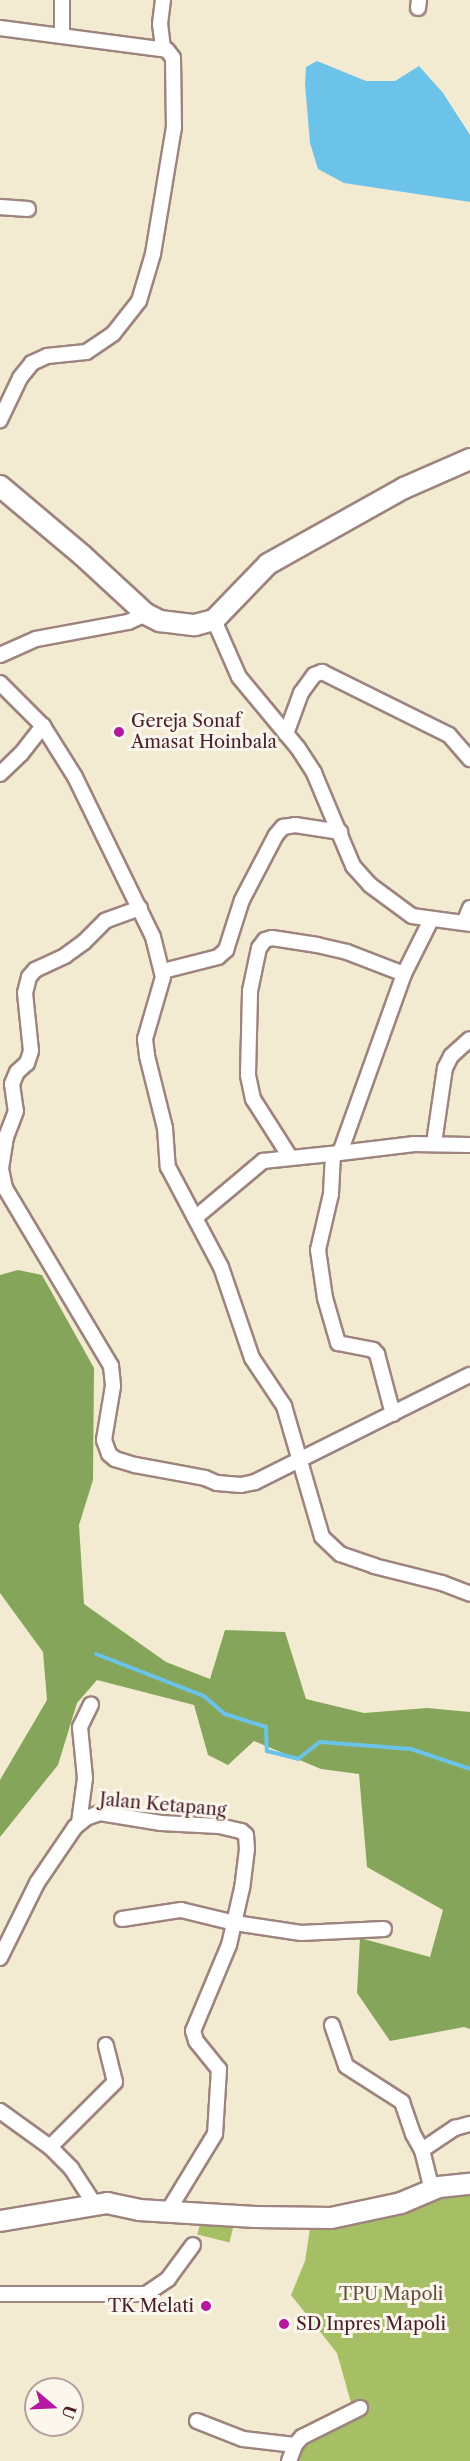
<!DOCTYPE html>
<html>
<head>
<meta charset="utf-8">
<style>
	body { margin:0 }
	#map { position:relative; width:470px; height:2461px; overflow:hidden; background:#f3ead2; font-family:"Libre Caslon Text",serif }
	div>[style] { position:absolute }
	.green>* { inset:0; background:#a7bf64; transform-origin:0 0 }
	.forest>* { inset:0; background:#85a65a }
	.water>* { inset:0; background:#6bc3e9 }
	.stream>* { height:4px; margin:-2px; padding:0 2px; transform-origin:2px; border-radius:2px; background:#6bc3e9 }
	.roads { filter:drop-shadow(2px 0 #9e847e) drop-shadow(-2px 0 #9e847e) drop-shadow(0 2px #9e847e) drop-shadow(0 -2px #9e847e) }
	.street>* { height:14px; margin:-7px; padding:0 7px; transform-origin:7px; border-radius:7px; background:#fff }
	.secondary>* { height:20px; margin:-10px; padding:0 10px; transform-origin:10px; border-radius:10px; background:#fff }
	.dots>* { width:16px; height:16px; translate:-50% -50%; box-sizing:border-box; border:3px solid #fbf7ec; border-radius:50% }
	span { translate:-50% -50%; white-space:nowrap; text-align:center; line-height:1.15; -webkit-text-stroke:6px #fbf7ec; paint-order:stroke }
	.poi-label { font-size:18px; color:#4a1f2b }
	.left { translate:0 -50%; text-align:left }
	.right { translate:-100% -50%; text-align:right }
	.street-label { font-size:18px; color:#4a1f2b }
	.park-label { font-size:18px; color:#664f3c }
	.north { position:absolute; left:24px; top:2377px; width:60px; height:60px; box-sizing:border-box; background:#fbf7ec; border:2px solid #b4a19f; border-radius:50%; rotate:109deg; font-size:16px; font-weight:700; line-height:24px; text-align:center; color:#4a1f2b }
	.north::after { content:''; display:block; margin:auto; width:21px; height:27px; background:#b5179e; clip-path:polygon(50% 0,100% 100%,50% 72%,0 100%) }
</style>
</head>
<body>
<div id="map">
	<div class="green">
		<div style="clip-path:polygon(446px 2194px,470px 2194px,470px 2461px,289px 2461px,304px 2445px,353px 2410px,337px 2353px,291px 2295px,305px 2261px,311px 2222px,321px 2228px,337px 2227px)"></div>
		<div style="left:202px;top:2216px;width:33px;height:19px;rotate:14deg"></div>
	</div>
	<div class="forest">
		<div style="clip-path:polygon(18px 1270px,42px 1275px,94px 1368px,93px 1480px,79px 1525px,84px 1604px,166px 1662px,210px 1679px,225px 1630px,285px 1632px,306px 1699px,364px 1713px,427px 1708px,470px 1712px,470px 2029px,464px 2027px,390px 2041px,357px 1993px,360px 1938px,430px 1957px,443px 1910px,367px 1867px,359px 1774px,321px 1769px,254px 1741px,228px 1765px,208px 1755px,194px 1705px,97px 1680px,77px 1703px,58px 1765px,0 1837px,0 1780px,47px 1700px,43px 1652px,0 1593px,0 1275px)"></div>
	</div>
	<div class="water">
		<div style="clip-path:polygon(317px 61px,366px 81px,395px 81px,419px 66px,443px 93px,470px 135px,470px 202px,344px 183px,318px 169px,310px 143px,305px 84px,306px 67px)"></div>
	</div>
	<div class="stream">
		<div style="left:96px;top:1654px;width:116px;rotate:21.3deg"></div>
		<div style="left:204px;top:1696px;width:28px;rotate:41deg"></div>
		<div style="left:225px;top:1714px;width:43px;rotate:17.6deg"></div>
		<div style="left:266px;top:1727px;width:24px;rotate:88deg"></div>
		<div style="left:267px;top:1751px;width:32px;rotate:14deg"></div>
		<div style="left:298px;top:1759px;width:28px;rotate:-38deg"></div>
		<div style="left:320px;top:1742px;width:91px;rotate:4.4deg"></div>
		<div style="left:411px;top:1749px;width:62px;rotate:18.7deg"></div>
	</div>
	<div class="roads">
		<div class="street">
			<div style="left:62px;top:0;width:36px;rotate:90deg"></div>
			<div style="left:418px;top:8px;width:8px;rotate:-83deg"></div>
			<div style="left:0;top:28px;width:168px;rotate:7.5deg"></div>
			<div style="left:167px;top:50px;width:10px;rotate:53deg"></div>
			<div style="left:173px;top:58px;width:69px;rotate:89.2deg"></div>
			<div style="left:174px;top:127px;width:129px;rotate:99.4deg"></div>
			<div style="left:153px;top:254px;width:49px;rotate:106.6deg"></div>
			<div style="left:139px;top:301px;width:42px;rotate:128.2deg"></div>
			<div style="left:113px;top:334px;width:32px;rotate:146deg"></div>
			<div style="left:86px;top:352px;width:39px;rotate:174deg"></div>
			<div style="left:47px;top:356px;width:17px;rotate:155deg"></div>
			<div style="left:32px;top:363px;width:19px;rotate:129deg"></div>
			<div style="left:20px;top:378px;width:47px;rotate:115.5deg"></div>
			<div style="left:163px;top:48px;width:24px;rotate:-97deg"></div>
			<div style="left:160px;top:24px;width:24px;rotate:-83deg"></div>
			<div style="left:0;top:207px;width:28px;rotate:4deg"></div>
			<div style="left:214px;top:620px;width:62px;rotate:66.3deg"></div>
			<div style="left:239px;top:677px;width:92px;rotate:50.3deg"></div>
			<div style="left:298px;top:748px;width:30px;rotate:57deg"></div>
			<div style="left:314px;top:773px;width:101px;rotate:67.2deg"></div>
			<div style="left:353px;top:866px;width:25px;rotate:48deg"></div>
			<div style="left:370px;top:885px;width:52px;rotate:36.4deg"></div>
			<div style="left:412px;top:916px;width:52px;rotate:7.7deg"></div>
			<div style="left:0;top:655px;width:39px;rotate:-24deg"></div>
			<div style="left:36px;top:639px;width:94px;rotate:-10.5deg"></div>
			<div style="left:128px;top:622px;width:20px;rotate:-24deg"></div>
			<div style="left:0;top:683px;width:61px;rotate:45deg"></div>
			<div style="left:43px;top:726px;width:60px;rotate:57.9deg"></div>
			<div style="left:75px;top:777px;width:178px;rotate:64deg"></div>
			<div style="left:153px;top:937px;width:41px;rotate:76deg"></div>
			<div style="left:163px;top:977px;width:65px;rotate:106.2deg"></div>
			<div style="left:145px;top:1039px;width:17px;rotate:83deg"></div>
			<div style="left:147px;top:1056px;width:74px;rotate:76deg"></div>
			<div style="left:165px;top:1128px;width:39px;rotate:86deg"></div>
			<div style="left:168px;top:1167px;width:113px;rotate:62.1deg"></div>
			<div style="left:221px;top:1267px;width:96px;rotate:71.2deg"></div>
			<div style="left:252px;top:1358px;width:58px;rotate:56.3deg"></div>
			<div style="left:284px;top:1406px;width:136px;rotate:73.8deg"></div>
			<div style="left:322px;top:1537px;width:25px;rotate:43deg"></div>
			<div style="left:340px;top:1554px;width:36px;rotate:19deg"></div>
			<div style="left:374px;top:1566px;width:70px;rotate:14deg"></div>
			<div style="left:442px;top:1583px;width:30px;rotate:21deg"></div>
			<div style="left:286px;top:734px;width:44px;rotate:-69.9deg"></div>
			<div style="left:301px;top:693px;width:22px;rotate:-54deg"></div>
			<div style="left:314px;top:675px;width:9px;rotate:-21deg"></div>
			<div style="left:322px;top:672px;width:142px;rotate:26.4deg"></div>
			<div style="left:449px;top:735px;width:32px;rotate:49deg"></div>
			<div style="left:0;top:774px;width:29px;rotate:-44deg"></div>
			<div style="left:21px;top:754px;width:36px;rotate:-52deg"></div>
			<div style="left:140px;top:908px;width:37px;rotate:160deg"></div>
			<div style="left:105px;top:921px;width:30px;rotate:135deg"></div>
			<div style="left:84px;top:942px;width:24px;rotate:144deg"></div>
			<div style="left:65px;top:956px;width:33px;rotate:155deg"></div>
			<div style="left:35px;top:970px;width:9px;rotate:131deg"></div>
			<div style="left:29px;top:977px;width:16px;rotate:104deg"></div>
			<div style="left:25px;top:993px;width:58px;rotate:84.1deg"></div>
			<div style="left:31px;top:1051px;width:13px;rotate:108deg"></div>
			<div style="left:27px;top:1063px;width:13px;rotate:138deg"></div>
			<div style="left:17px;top:1072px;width:13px;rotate:113deg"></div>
			<div style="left:12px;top:1084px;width:27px;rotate:82deg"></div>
			<div style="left:16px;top:1111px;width:28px;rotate:111deg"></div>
			<div style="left:6px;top:1137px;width:32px;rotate:99deg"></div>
			<div style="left:1px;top:1169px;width:19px;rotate:78deg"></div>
			<div style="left:5px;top:1188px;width:207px;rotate:59.2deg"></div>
			<div style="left:111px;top:1366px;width:20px;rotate:84deg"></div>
			<div style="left:113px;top:1386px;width:55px;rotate:99.5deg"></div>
			<div style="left:104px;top:1440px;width:15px;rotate:70deg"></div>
			<div style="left:109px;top:1454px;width:8px;rotate:40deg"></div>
			<div style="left:115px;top:1459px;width:21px;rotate:17deg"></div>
			<div style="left:135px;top:1465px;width:71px;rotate:10.5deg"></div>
			<div style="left:205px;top:1478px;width:13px;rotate:23deg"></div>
			<div style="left:217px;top:1483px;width:24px;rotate:5deg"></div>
			<div style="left:241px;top:1485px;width:14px;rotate:-12deg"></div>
			<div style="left:255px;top:1482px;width:240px;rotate:-26.5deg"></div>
			<div style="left:470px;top:908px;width:16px;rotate:112deg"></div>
			<div style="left:464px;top:923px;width:6px;rotate:9deg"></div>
			<div style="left:431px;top:920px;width:60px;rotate:116.6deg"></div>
			<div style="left:404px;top:974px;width:190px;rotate:109.7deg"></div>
			<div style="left:340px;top:1153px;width:75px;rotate:-6.9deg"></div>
			<div style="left:414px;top:1144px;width:56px;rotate:1deg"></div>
			<div style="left:163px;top:971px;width:57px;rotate:-14.3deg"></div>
			<div style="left:218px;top:957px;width:11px;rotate:-41deg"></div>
			<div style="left:226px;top:950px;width:52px;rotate:-72.3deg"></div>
			<div style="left:242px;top:900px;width:73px;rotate:-62.4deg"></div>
			<div style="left:276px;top:835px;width:11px;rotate:-49deg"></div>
			<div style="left:283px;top:827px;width:12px;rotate:-9deg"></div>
			<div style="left:295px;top:825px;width:46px;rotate:8.8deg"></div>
			<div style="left:434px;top:1143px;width:76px;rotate:-81.7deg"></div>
			<div style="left:445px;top:1068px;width:13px;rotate:-63deg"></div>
			<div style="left:451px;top:1056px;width:25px;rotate:-42deg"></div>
			<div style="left:333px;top:1154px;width:40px;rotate:92.9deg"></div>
			<div style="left:331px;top:1194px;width:57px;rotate:103.1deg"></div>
			<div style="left:318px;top:1250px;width:49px;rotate:81.7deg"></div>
			<div style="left:325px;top:1298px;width:47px;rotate:73.9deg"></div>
			<div style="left:338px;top:1343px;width:36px;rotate:11deg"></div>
			<div style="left:373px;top:1350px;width:6px;rotate:45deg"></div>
			<div style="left:377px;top:1354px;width:62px;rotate:75.1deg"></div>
			<div style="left:290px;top:1157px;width:69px;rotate:-122.5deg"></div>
			<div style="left:253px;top:1099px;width:25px;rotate:-102deg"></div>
			<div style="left:248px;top:1075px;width:84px;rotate:-88.6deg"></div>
			<div style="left:250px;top:991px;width:44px;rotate:-78.2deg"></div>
			<div style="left:259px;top:948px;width:10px;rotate:-53deg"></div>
			<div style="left:265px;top:940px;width:7px;rotate:-16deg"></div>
			<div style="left:272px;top:938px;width:46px;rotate:8.8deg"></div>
			<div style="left:317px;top:945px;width:31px;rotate:13deg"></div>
			<div style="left:347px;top:952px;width:61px;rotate:21.1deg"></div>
			<div style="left:195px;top:1218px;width:89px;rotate:-40deg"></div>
			<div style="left:263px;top:1161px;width:77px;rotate:-5.9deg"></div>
			<div style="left:79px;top:1823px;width:45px;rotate:-82.4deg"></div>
			<div style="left:85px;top:1778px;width:51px;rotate:-95.6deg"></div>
			<div style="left:80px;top:1727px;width:25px;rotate:-64deg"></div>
			<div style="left:122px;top:1919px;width:60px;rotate:-8.7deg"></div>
			<div style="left:181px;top:1910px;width:56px;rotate:13.5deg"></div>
			<div style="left:235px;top:1923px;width:67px;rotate:8.6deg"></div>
			<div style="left:301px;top:1933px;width:83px;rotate:-2.8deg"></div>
			<div style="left:0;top:1958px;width:84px;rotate:-63.7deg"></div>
			<div style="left:37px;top:1883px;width:68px;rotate:-55.8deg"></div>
			<div style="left:75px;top:1827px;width:14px;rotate:-39deg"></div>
			<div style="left:86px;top:1818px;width:15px;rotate:-20deg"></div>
			<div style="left:100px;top:1813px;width:62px;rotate:9.3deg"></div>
			<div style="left:161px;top:1823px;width:58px;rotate:3deg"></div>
			<div style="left:219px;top:1826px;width:23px;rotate:13deg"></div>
			<div style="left:241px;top:1831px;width:6px;rotate:39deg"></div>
			<div style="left:246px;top:1835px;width:14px;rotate:86deg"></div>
			<div style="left:247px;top:1849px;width:39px;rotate:97deg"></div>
			<div style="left:242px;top:1888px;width:58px;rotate:102.8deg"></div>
			<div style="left:229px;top:1945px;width:93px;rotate:112.7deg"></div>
			<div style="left:193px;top:2031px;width:10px;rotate:73deg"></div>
			<div style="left:196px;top:2041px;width:36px;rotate:51deg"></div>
			<div style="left:219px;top:2069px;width:65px;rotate:93.5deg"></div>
			<div style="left:215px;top:2134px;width:90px;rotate:121.4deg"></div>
			<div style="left:332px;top:2025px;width:43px;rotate:71.1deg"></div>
			<div style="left:346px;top:2066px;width:67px;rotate:32.7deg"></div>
			<div style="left:402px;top:2102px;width:34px;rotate:71deg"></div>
			<div style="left:413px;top:2134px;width:18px;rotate:61deg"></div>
			<div style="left:422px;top:2150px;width:41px;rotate:76deg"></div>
			<div style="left:0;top:2111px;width:62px;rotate:35.8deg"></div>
			<div style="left:50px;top:2147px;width:30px;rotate:45deg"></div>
			<div style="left:71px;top:2168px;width:44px;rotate:57deg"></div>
			<div style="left:50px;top:2147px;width:92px;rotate:-45deg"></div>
			<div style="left:115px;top:2082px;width:38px;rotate:-104deg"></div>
			<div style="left:422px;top:2150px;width:40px;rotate:-34deg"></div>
			<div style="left:455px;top:2128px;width:16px;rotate:-15deg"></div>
			<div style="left:0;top:2294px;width:146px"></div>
			<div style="left:146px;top:2294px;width:27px;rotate:-34deg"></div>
			<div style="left:168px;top:2279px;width:42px;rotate:-53.7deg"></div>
			<div style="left:197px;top:2421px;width:49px;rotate:21.4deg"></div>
			<div style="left:243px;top:2439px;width:52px;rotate:6.6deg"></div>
			<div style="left:289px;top:2461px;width:17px;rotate:-69deg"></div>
			<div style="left:295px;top:2445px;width:11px;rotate:-49deg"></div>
			<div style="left:302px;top:2437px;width:65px;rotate:-26.6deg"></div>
		</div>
		<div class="secondary">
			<div style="left:0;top:486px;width:107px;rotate:40.1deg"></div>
			<div style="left:82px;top:555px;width:87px;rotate:42.7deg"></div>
			<div style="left:146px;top:614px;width:16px;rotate:27deg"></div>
			<div style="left:160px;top:621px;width:35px;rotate:7deg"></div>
			<div style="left:195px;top:625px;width:20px;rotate:-15deg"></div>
			<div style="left:214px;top:620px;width:78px;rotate:-46deg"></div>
			<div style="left:268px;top:564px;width:156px;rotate:-29.2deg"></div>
			<div style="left:404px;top:488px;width:72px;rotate:-23.7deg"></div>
			<div style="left:0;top:2221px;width:109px;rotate:-9.5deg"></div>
			<div style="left:107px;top:2203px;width:33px;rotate:12deg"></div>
			<div style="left:139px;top:2210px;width:116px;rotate:3.5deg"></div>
			<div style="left:255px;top:2217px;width:76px;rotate:0.8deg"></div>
			<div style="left:331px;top:2218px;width:72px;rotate:-12.1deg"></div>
			<div style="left:401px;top:2203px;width:41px;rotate:-22.8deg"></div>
			<div style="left:439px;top:2187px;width:31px;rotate:-6deg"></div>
		</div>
	</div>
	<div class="dots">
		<div style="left:119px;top:732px;background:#b5179e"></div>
		<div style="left:206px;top:2306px;background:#b5179e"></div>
		<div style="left:284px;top:2324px;background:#b5179e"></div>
	</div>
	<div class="poi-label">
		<span class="left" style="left:131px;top:732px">Gereja Sonaf<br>Amasat Hoinbala</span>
		<span class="right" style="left:194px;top:2306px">TK Melati</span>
		<span class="left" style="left:296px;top:2324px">SD Inpres Mapoli</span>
	</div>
	<div class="street-label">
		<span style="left:163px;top:1805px;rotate:5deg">Jalan Ketapang</span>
	</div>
	<div class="park-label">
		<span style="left:391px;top:2294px">TPU Mapoli</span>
	</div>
	<div class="north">U</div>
</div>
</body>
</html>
